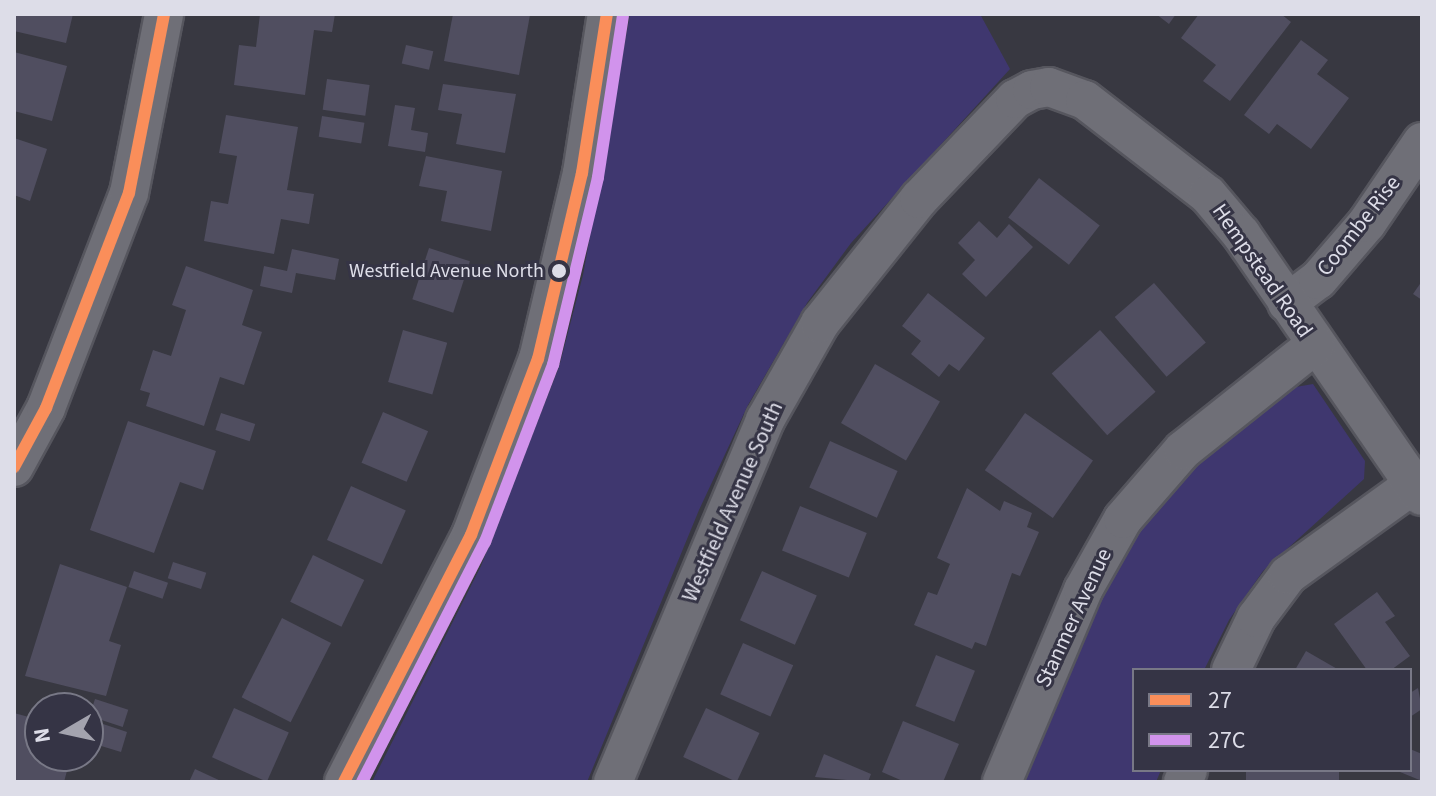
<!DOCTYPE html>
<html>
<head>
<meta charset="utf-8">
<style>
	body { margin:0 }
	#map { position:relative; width:1436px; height:796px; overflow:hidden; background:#383841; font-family:"Source Sans 3",sans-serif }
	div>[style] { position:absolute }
	.green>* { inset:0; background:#3f376f }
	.building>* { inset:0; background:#504e60; transform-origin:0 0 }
	.roads { filter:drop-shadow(2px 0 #56565e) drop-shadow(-2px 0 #56565e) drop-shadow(0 2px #56565e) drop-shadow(0 -2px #56565e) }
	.street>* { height:38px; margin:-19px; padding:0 19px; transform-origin:19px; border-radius:19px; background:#6f6f77 }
	.bus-1>* { height:12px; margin:-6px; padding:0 6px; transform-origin:6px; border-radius:6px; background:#fa8e5a }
	.bus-2>* { height:12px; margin:-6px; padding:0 6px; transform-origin:6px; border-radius:6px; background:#d193ec }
	.dots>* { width:22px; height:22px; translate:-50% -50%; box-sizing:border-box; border:4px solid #353445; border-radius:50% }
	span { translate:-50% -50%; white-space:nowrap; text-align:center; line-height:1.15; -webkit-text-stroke:6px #353445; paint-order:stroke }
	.bus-label { font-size:20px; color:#dddde8 }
	.right { translate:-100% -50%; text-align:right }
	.street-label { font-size:22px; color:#dddde8 }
	.frame { position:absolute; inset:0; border:16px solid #dddde8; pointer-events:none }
	.legend { position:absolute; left:1132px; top:668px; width:280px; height:104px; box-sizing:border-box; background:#353445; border:2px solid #787886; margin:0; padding:10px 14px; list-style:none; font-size:24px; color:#dddde8 }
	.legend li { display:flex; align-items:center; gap:16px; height:40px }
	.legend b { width:40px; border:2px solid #787886 }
	.north { position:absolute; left:24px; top:692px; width:80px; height:80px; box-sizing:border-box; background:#353445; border:2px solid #787886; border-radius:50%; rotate:261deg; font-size:22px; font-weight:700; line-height:32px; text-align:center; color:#dddde8 }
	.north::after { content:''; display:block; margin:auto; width:28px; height:36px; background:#a3a3ae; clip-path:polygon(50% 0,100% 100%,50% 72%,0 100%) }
</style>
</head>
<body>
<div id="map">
	<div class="green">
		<div style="clip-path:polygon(630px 14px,980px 14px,1010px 69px,851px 243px,807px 303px,748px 405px,699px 510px,587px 782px,372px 782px,481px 566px,559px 367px,583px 275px)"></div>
		<div style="clip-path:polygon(1313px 384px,1365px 461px,1364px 479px,1263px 571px,1229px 620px,1204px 670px,1134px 670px,1134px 770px,1161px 770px,1156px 782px,1023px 782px,1113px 568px,1152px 504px,1204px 455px,1290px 388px)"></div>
	</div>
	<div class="building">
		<div style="clip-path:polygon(14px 14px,73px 14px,66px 43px,14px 31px)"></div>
		<div style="clip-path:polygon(260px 14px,335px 14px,332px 32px,314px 30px,305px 95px,234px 85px,239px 45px,256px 47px)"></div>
		<div style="clip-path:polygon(453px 14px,530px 15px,519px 75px,444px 61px)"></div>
		<div style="clip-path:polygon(1156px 14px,1176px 14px,1169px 24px)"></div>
		<div style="clip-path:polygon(1199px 14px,1281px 14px,1291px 22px,1230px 101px,1203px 81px,1216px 65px,1181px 38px)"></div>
		<div style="clip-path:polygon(1301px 40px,1328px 60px,1317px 74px,1349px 98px,1311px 149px,1277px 124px,1269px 134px,1244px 115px)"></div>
		<div style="left:406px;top:45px;width:28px;height:19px;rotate:13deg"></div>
		<div style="clip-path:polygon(14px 52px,67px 66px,52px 121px,14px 111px)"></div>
		<div style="left:327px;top:79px;width:43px;height:31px;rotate:8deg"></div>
		<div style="clip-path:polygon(443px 84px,516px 94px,505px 153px,456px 144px,462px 114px,438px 110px)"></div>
		<div style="clip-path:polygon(395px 105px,415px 108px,411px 130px,428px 133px,425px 152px,388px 146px)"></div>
		<div style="clip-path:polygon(226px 115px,298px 127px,287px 190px,314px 194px,309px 224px,281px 219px,274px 254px,204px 241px,211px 201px,228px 204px,237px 156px,219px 153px)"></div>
		<div style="left:322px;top:116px;width:43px;height:21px;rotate:9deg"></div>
		<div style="clip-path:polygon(14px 138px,47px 149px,30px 201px,14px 195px)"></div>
		<div style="clip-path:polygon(426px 156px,502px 171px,491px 231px,441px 221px,447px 191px,419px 186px)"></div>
		<div style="left:1039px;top:178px;width:77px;height:50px;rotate:38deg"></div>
		<div style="clip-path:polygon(979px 221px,997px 238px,1009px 224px,1033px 247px,986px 297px,962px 274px,975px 260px,958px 243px)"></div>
		<div style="left:429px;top:248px;width:43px;height:54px;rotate:18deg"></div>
		<div style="clip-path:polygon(292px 249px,339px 259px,335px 280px,296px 273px,292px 293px,260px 286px,264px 266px,287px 271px)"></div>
		<div style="clip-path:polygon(186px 266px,253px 290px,242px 325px,262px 332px,244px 385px,220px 377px,204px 426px,146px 406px,150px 393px,140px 390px,153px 350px,171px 356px,186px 310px,172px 305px)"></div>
		<div style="clip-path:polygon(1422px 281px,1422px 300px,1413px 294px)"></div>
		<div style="left:1154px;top:283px;width:79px;height:52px;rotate:49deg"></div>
		<div style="clip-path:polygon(928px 293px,985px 338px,959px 371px,949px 364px,939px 377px,911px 354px,921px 341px,902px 326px)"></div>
		<div style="left:403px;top:330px;width:46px;height:54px;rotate:16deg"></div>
		<div style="left:1100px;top:330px;width:83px;height:65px;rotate:48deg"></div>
		<div style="left:875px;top:364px;width:75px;height:68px;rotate:30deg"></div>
		<div style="left:383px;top:412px;width:49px;height:55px;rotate:23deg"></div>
		<div style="left:221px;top:413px;width:36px;height:18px;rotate:18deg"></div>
		<div style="left:1025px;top:413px;width:83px;height:70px;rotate:35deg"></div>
		<div style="clip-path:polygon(128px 421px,216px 451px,203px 490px,180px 482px,154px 553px,90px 530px)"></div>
		<div style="left:830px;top:441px;width:74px;height:51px;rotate:24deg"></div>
		<div style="left:351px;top:486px;width:60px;height:59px;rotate:24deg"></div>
		<div style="clip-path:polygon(967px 488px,1000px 511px,1004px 501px,1032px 513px,1027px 527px,1039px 532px,1020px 576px,1012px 573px,986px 646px,975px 642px,972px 649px,914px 625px,928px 592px,937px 595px,950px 564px,937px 558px)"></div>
		<div style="left:800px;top:506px;width:72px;height:48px;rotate:22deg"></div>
		<div style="left:313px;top:555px;width:57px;height:52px;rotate:26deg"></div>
		<div style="left:173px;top:562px;width:35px;height:17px;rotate:18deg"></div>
		<div style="clip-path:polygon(60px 564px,127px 587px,109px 641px,121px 645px,106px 696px,25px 676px)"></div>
		<div style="left:134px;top:571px;width:36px;height:17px;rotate:19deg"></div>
		<div style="left:762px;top:571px;width:60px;height:54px;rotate:24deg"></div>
		<div style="clip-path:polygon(1377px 592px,1395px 616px,1385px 622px,1410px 656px,1391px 670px,1367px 670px,1334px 624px)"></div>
		<div style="left:282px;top:618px;width:55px;height:89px;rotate:27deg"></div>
		<div style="left:743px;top:643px;width:55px;height:56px;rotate:24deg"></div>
		<div style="clip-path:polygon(1306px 651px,1339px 670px,1295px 670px)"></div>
		<div style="left:936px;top:655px;width:42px;height:55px;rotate:22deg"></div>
		<div style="clip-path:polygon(1418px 688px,1422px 709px,1410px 717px,1410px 693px)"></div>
		<div style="left:95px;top:699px;width:35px;height:18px;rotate:18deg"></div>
		<div style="left:234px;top:708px;width:60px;height:54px;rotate:24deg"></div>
		<div style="left:706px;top:708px;width:59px;height:54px;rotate:25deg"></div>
		<div style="clip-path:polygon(14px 713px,40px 720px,40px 756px,71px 756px,64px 782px,14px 782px)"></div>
		<div style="clip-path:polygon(88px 719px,127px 732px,121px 752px,88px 742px)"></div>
		<div style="clip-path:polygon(903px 721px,959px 744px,943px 782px,905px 782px,882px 772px)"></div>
		<div style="clip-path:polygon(1410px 749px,1422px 754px,1422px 781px,1400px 772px,1410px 770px)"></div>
		<div style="clip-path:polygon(824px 754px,871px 774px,868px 782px,815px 777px)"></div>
		<div style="clip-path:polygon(195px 769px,223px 782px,189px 782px)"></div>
		<div style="left:1246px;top:770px;width:93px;height:13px"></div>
	</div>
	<div class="roads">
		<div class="street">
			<div style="left:1287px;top:303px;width:39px;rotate:-37deg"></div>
			<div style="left:1318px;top:280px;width:75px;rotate:-49.3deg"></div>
			<div style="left:1367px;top:223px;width:98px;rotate:-55.8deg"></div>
			<div style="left:14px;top:467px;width:67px;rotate:-61.5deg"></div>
			<div style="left:46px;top:408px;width:230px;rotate:-68.9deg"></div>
			<div style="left:129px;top:193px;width:182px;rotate:-78.9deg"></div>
			<div style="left:1231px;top:670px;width:58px;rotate:-64.3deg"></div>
			<div style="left:1256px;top:618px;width:54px;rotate:-53.3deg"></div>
			<div style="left:1288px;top:575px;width:155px;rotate:-35.8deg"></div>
			<div style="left:344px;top:782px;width:278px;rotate:-62.8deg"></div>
			<div style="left:471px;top:535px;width:188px;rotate:-69.2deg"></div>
			<div style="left:538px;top:359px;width:191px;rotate:-76.7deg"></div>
			<div style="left:582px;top:173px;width:161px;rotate:-81.1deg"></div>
			<div style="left:613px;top:782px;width:393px;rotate:-67.2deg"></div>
			<div style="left:765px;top:420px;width:112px;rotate:-60.4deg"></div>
			<div style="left:820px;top:323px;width:159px;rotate:-51.4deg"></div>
			<div style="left:919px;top:199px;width:139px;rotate:-46.2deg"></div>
			<div style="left:1015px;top:99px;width:19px;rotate:-28deg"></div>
			<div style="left:1032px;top:90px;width:17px;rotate:-10deg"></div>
			<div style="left:1049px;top:87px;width:38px;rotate:20deg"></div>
			<div style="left:1085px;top:100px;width:155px;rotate:37.7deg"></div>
			<div style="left:1208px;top:195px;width:51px;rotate:49.8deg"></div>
			<div style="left:1241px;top:234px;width:318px;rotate:55.4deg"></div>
			<div style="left:1002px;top:782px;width:208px;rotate:-67.1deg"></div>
			<div style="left:1083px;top:590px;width:81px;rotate:-60.6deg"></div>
			<div style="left:1123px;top:519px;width:91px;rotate:-49deg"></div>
			<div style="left:1183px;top:450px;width:169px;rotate:-38.5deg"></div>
			<div style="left:1183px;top:782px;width:13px;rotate:-67deg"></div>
		</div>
	</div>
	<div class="bus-1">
		<div style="left:14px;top:467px;width:67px;rotate:-61.5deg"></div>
		<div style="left:46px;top:408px;width:230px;rotate:-68.9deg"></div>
		<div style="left:129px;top:193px;width:182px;rotate:-78.9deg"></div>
		<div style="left:344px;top:782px;width:278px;rotate:-62.8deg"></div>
		<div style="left:471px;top:535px;width:188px;rotate:-69.2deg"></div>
		<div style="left:538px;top:359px;width:191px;rotate:-76.7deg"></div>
		<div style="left:582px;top:173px;width:161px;rotate:-81.1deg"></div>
	</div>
	<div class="bus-2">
		<div style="left:362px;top:782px;width:270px;rotate:-62.9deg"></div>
		<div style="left:485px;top:542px;width:190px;rotate:-69deg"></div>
		<div style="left:553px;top:365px;width:193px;rotate:-76.5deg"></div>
		<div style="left:598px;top:177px;width:163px;rotate:-81.2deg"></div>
	</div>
	<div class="dots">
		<div style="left:559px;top:271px;background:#dddde8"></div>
	</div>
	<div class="bus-label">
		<span class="right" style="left:544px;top:271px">Westfield Avenue North</span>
	</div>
	<div class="street-label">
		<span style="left:1359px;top:226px;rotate:-52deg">Coombe Rise</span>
		<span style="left:1262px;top:271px;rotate:55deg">Hempstead Road</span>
		<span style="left:733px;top:502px;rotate:-66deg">Westfield Avenue South</span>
		<span style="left:1074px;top:618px;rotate:-65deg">Stanmer Avenue</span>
	</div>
	<div class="frame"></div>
	<ul class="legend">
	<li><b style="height:10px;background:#fa8e5a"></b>27</li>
	<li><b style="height:10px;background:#d193ec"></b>27C</li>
	</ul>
	<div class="north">N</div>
</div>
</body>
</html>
